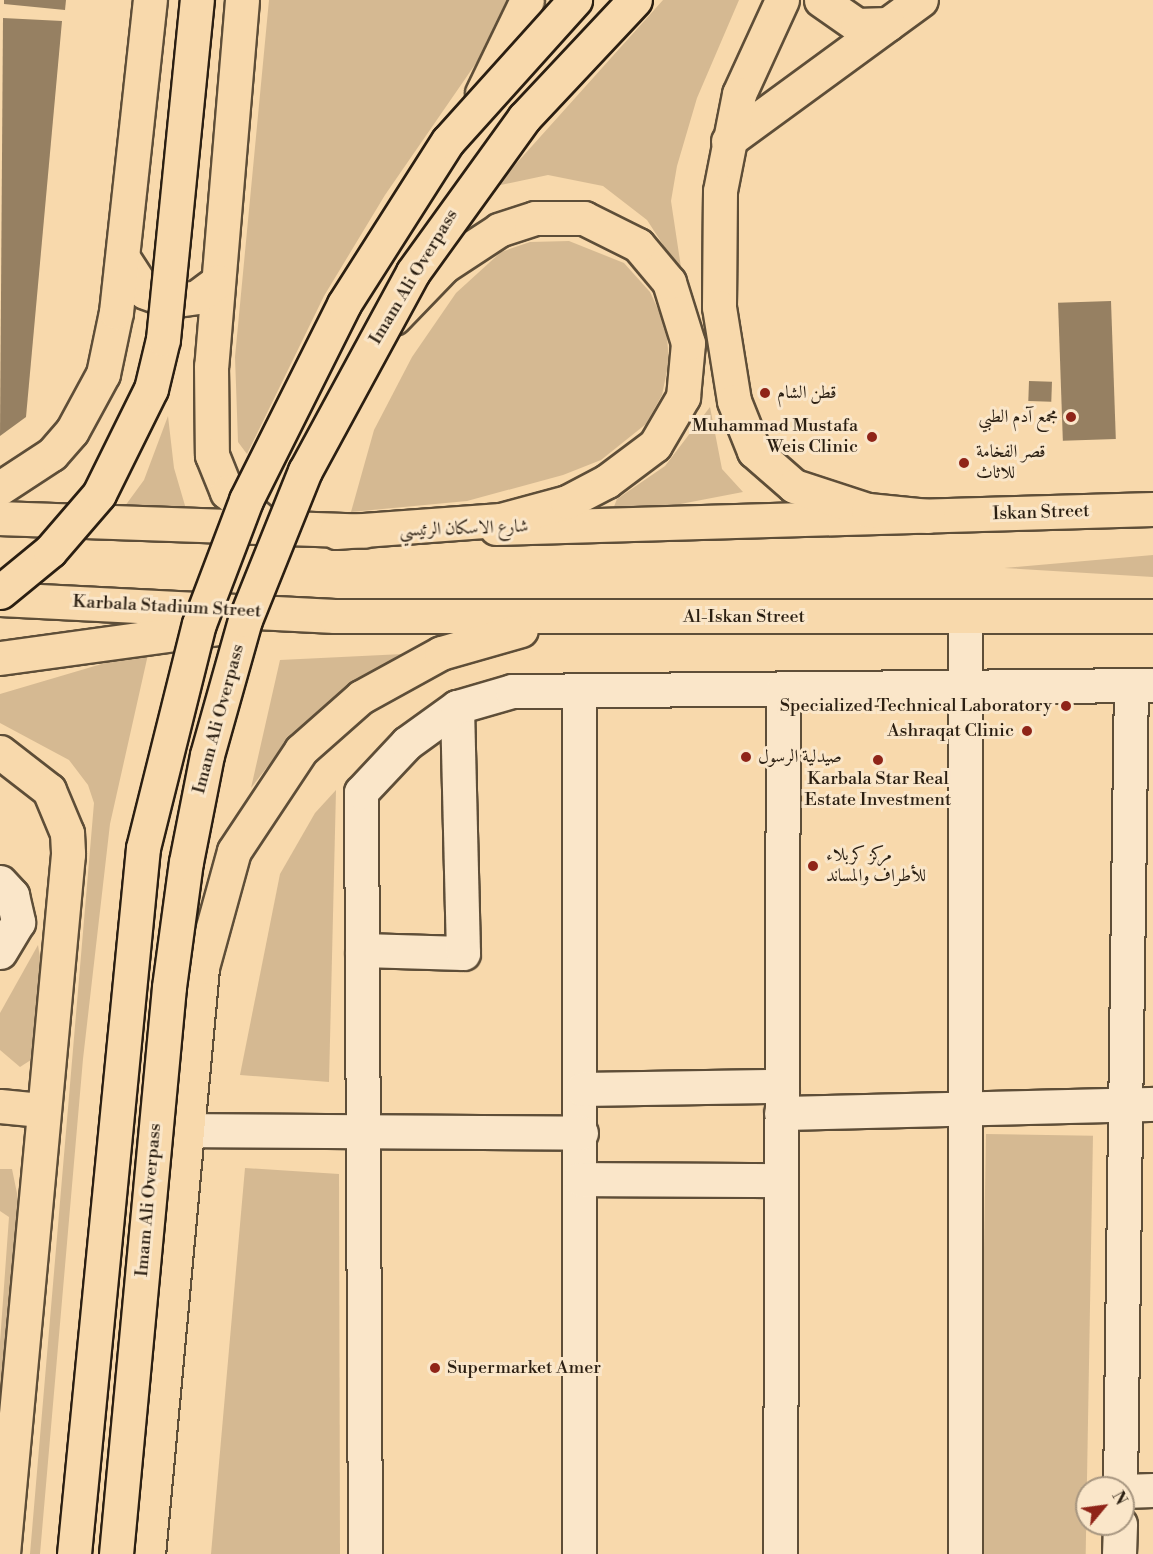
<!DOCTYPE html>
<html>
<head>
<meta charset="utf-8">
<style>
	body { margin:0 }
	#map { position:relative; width:1153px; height:1554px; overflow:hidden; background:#f8d9ac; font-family:"Libre Bodoni",Amiri,serif }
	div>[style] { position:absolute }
	.green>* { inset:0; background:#d5b992; transform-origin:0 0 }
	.building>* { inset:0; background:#968062; transform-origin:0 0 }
	.roads { filter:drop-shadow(2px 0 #5e4e38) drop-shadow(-2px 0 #5e4e38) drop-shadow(0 2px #5e4e38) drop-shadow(0 -2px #5e4e38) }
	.minor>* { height:33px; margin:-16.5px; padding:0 16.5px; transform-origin:16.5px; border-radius:16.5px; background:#fae6c9 }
	.major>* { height:33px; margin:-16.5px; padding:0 16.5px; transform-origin:16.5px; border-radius:16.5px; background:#f8d9ac }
	.highway>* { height:33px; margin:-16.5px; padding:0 16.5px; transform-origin:16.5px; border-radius:16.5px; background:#f8d9ac }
	.bridges { filter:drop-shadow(2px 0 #2b1f12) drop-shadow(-2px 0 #2b1f12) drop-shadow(0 2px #2b1f12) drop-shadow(0 -2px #2b1f12) }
	.major-bridge>* { height:33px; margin:-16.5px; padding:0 16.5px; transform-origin:16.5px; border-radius:16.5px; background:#f8d9ac }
	.highway-bridge>* { height:33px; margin:-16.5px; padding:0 16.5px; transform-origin:16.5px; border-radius:16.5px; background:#f8d9ac }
	.dots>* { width:16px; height:16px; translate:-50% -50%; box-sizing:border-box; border:3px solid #fae6c9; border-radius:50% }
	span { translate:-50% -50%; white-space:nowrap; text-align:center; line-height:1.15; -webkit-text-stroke:6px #fae6c9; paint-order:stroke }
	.street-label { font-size:18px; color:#2b1f12 }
	.poi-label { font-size:18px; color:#2b1f12 }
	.left { translate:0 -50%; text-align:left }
	.right { translate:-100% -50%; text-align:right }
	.north { position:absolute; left:1075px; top:1476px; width:60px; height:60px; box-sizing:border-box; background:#fae6c9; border:2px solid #a79680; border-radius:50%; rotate:61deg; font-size:16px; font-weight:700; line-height:24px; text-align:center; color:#2b1f12 }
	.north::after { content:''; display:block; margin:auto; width:21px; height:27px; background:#8f2418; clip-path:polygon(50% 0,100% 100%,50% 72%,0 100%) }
</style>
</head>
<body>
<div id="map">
	<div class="green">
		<div style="clip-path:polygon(269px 0,510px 0,492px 40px,385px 195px,324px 296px,247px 454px,238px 442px,235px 357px)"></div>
		<div style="clip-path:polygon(663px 0,739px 0,697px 98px,677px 166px,671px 201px,682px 274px,647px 220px,603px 186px,548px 175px,496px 186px)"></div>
		<div style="clip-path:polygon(569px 241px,624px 263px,650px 292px,666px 326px,669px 361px,662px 395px,646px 424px,601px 460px,563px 475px,467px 501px,351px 512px,374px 430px,412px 357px,456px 293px,501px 252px,530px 242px)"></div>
		<div style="clip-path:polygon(710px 407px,722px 469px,743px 492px,644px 511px,613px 509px,617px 499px,665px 466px)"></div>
		<div style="clip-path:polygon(168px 416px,174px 468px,186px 509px,125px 506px,144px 480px)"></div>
		<div style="clip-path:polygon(1153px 555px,1153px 577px,1004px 568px)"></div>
		<div style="clip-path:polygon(149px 650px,110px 824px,83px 1059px,40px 1554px,30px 1554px,94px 803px,88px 785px,69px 760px,0 723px,0 694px)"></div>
		<div style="clip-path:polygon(403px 654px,364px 678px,285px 744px,251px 788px,280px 660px)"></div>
		<div style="clip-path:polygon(336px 790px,329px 1082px,240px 1075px,280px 874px,315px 813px)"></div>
		<div style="clip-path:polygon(38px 945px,43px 976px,37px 1056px,20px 1067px,0 1050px,0 1013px)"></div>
		<div style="left:986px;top:1134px;width:107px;height:420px;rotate:1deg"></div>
		<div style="clip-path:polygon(245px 1168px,339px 1174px,340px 1554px,211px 1554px)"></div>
		<div style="clip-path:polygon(0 1169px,12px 1169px,19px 1203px,0 1473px,0 1342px,9px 1217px,0 1211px)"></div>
	</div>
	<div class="building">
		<div style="clip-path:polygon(4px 0,66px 0,65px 10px,4px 4px)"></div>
		<div style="clip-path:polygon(3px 18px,62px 21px,26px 417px,0 436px)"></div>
		<div style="left:1111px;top:301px;width:138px;height:53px;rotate:88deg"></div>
		<div style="left:1029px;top:381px;width:23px;height:20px;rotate:2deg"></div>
	</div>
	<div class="roads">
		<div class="minor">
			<div style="left:579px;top:691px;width:863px;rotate:90deg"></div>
			<div style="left:0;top:882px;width:18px;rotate:47deg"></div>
			<div style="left:12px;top:895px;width:28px;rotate:77deg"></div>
			<div style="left:18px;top:922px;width:35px;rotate:121deg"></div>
			<div style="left:362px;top:950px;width:101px;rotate:1.7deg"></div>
			<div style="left:463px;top:953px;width:246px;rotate:-91.4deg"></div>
			<div style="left:582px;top:1089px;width:200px;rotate:-0.9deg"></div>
			<div style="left:781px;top:1113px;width:372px;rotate:-1.4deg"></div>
			<div style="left:187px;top:1130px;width:394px;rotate:0.4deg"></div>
			<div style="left:580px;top:1179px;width:201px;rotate:0.3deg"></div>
			<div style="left:1120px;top:1488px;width:803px;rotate:-89.22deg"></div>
			<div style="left:1123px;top:1491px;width:30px;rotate:-2deg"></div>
			<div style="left:365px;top:1554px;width:762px;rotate:-90.3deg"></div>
			<div style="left:361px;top:792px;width:67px;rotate:-46.8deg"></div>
			<div style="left:407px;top:743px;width:62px;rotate:-35.8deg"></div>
			<div style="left:457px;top:707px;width:57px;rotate:-16.2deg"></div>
			<div style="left:512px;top:691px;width:641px;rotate:-0.54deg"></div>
			<div style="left:780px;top:1554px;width:866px;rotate:-89.8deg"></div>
			<div style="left:965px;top:1554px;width:937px;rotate:-90deg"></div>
			<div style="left:1119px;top:1554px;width:30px;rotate:-88deg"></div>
		</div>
		<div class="major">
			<div style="left:242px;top:0;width:367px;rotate:94.8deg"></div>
			<div style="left:211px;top:366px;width:89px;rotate:89.4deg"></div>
			<div style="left:212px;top:455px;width:40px;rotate:68deg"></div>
			<div style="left:227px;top:492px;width:48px;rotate:40deg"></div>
			<div style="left:728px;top:141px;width:239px;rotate:-36.2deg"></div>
			<div style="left:123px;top:258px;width:40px;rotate:57.1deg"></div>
			<div style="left:145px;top:292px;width:27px;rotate:20deg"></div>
			<div style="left:170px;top:301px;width:27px;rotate:-8deg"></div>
			<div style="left:197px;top:297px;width:26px;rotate:-37deg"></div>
			<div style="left:0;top:488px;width:62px;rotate:-33.2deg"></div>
			<div style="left:52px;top:454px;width:30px;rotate:-49deg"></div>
			<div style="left:72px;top:431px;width:65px;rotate:-61.5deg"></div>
			<div style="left:103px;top:374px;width:63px;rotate:-78.2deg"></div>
			<div style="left:116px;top:312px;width:314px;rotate:-83.8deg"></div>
			<div style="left:0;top:518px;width:364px;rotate:2deg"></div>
			<div style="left:496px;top:528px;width:657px;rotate:-1.66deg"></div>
			<div style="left:0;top:599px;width:335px;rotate:2.9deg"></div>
			<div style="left:335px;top:616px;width:818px"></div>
			<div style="left:0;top:658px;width:227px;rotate:-7.8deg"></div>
			<div style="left:0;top:752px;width:62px;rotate:37.8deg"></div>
			<div style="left:49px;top:790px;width:47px;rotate:67.3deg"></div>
			<div style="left:67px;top:833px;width:21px;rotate:87deg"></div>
			<div style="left:68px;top:854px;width:703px;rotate:95.31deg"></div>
			<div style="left:0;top:1106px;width:41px;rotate:5.6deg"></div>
			<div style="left:148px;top:1554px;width:589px;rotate:-84.74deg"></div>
			<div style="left:202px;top:967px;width:120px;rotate:-74.6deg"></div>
			<div style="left:234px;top:851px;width:121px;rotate:-56.4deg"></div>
			<div style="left:301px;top:750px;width:80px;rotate:-41.5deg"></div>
			<div style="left:361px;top:697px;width:91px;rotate:-28.8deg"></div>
			<div style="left:441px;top:653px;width:83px;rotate:-16deg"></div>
		</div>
		<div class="highway">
			<div style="left:782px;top:0;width:103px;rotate:114.6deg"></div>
			<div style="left:739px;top:94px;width:99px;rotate:101.1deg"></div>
			<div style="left:720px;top:191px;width:116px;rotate:90.5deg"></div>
			<div style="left:719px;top:307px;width:95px;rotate:80.9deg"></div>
			<div style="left:734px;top:401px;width:54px;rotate:68.2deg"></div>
			<div style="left:754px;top:451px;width:53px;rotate:41.2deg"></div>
			<div style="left:794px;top:486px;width:78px;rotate:18deg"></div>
			<div style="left:868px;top:510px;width:60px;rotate:5.7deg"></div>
			<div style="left:821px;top:0;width:44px;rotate:34.8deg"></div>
			<div style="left:857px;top:25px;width:31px;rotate:-2deg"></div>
			<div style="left:482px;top:93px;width:103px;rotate:-64.2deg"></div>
			<div style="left:336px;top:532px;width:165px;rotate:-4.2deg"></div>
			<div style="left:501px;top:520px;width:68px;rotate:-15.3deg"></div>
			<div style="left:567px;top:502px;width:45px;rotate:-27.7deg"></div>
			<div style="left:607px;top:481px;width:60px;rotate:-36.9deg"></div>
			<div style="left:655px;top:445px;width:56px;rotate:-59.7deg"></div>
			<div style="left:683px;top:397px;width:54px;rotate:-84.7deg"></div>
			<div style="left:688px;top:343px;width:64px;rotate:-107.3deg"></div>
			<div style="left:669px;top:282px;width:48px;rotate:-130deg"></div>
			<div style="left:638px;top:245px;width:60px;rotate:-153.4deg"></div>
			<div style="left:584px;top:218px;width:49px;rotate:180deg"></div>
			<div style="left:535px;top:218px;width:38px;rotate:162deg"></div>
			<div style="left:499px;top:230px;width:66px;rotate:146.8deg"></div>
			<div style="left:444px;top:266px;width:72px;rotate:133.9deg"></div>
		</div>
	</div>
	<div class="bridges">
		<div class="major-bridge">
			<div style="left:0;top:592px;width:65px;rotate:-39.4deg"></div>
			<div style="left:50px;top:551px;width:75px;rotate:-49.3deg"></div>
			<div style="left:99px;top:494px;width:117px;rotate:-63.7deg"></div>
			<div style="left:151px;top:389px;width:51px;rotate:-76.5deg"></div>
			<div style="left:163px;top:339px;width:341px;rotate:-84.3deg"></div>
		</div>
		<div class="highway-bridge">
			<div style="left:74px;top:1554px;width:709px;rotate:-84.42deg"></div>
			<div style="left:143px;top:848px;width:231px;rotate:-76deg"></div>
			<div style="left:199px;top:624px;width:133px;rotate:-69.2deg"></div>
			<div style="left:246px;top:500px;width:219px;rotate:-63.4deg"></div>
			<div style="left:344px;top:304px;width:193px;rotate:-57.5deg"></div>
			<div style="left:448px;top:141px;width:190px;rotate:-48deg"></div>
			<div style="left:116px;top:1554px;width:569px;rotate:-84.66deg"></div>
			<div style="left:169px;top:987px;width:126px;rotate:-82.3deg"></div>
			<div style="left:186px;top:862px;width:109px;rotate:-78.9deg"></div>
			<div style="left:207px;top:755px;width:140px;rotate:-74.3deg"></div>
			<div style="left:245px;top:620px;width:161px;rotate:-68.1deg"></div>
			<div style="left:305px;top:471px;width:226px;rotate:-61.5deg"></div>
			<div style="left:413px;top:272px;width:190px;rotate:-54.2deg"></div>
			<div style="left:524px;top:118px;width:162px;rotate:-46.8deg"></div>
		</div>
	</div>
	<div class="dots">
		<div style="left:765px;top:393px;background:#8f2418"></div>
		<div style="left:1071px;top:417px;background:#8f2418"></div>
		<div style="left:872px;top:437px;background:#8f2418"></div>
		<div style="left:964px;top:463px;background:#8f2418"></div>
		<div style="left:1066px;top:706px;background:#8f2418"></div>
		<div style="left:1027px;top:731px;background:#8f2418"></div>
		<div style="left:746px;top:757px;background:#8f2418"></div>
		<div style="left:878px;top:760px;background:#8f2418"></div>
		<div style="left:813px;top:866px;background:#8f2418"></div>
		<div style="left:435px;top:1368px;background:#8f2418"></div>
	</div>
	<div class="street-label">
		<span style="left:414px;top:277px;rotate:-59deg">Imam Ali Overpass</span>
		<span style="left:1041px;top:513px;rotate:-2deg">Iskan Street</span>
		<span style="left:464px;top:529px;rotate:-2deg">شارع الاسكان الرئيسي</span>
		<span style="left:167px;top:607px;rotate:3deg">Karbala Stadium Street</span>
		<span style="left:744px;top:617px">Al-Iskan Street</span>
		<span style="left:219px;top:719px;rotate:-75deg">Imam Ali Overpass</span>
		<span style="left:149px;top:1200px;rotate:-85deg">Imam Ali Overpass</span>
	</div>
	<div class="poi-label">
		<span class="left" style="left:777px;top:393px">قطن الشام</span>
		<span class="right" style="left:1058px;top:417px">مجمع آدم الطبي</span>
		<span class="right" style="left:858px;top:437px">Muhammad Mustafa<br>Weis Clinic</span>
		<span class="left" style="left:976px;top:463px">قصر الفخامة<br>للاثاث</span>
		<span class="right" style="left:1052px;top:706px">Specialized Technical Laboratory</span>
		<span class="right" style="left:1014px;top:731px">Ashraqat Clinic</span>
		<span class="left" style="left:758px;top:757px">صيدلية الرسول</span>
		<span style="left:878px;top:790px">Karbala Star Real<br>Estate Investment</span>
		<span class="left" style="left:826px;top:866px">مركز كربلاء<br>للأطراف والمساند</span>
		<span class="left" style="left:447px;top:1368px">Supermarket Amer</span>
	</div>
	<div class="north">N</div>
</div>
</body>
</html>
